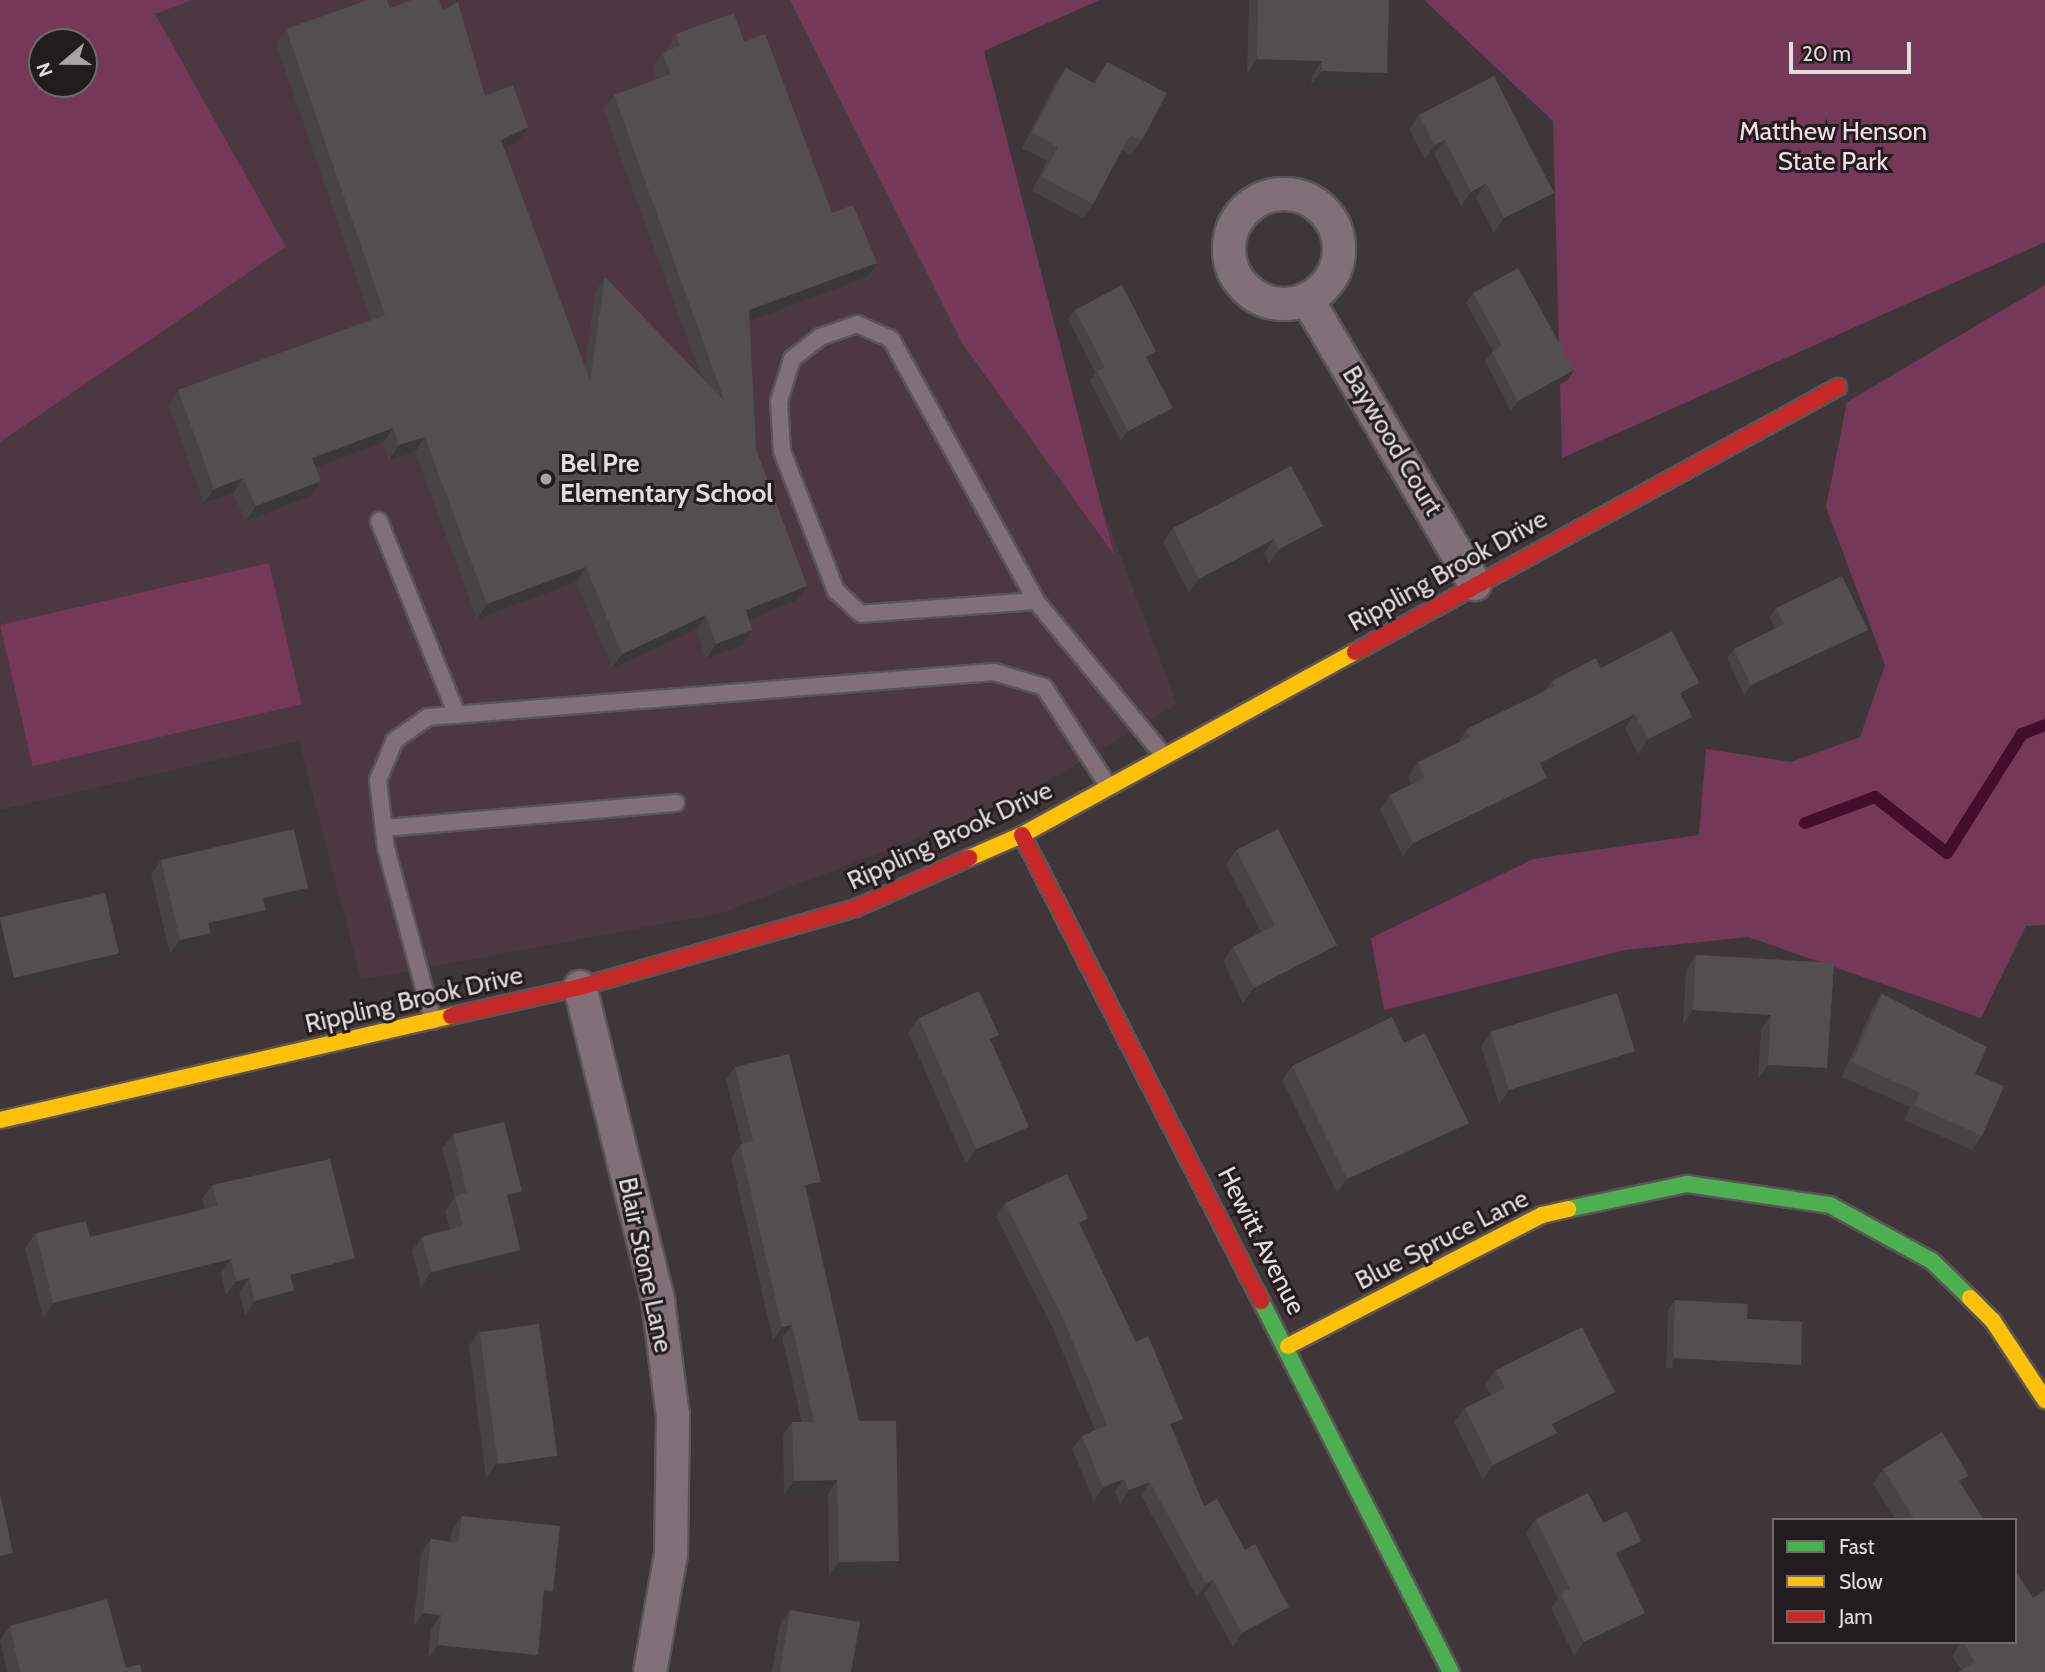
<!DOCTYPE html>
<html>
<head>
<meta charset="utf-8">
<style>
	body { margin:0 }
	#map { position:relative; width:2045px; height:1672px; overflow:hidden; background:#3e3639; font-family:Cabin,sans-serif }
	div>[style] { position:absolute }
	.built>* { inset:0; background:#4b3841 }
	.green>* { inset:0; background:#743958; transform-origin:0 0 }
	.stream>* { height:12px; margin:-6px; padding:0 6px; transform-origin:6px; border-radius:6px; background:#440d2e }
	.roads { filter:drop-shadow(2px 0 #5b5557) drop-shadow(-2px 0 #5b5557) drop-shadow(0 2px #5b5557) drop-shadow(0 -2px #5b5557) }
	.lane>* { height:16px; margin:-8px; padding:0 8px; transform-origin:8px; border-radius:8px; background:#827079 }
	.street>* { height:32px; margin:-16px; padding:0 16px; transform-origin:16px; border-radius:16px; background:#827079 }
	.street>.ring { margin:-16px; padding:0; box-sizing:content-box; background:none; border:32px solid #827079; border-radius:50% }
	.fast>* { height:16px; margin:-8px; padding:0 8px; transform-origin:8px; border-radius:8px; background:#4caf50 }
	.slow>* { height:16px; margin:-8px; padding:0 8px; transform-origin:8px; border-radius:8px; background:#ffc107 }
	.jam>* { height:16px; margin:-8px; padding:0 8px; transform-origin:8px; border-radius:8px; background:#c62828 }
	.wall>* { inset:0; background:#494346 }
	.shaded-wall>* { inset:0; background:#3c3739; transform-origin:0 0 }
	.building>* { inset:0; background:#554e51; transform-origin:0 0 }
	.dots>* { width:19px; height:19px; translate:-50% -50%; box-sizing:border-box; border:4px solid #231c1f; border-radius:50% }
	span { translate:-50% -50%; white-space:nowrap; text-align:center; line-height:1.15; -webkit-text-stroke:6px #231c1f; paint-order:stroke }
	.park-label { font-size:26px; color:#f5dce7 }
	.street-label { font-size:26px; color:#e5dce0 }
	.poi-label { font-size:26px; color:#e5dce0; font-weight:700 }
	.left { translate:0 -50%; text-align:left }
	.legend { position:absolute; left:1772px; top:1518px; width:245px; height:126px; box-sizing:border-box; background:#231c1f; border:2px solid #71696c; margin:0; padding:9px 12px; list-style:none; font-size:21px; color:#e5dce0 }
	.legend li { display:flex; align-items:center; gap:14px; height:35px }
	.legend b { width:35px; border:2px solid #71696c }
	.north { position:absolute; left:28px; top:28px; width:70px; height:70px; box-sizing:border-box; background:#231c1f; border:2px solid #71696c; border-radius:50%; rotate:250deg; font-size:19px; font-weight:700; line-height:28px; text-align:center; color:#e5dce0 }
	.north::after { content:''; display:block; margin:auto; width:24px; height:32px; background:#aba2a6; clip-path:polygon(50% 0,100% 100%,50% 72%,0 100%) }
	.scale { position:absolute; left:1789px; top:42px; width:122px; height:32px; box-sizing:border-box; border:4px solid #e5dce0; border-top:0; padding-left:9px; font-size:21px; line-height:24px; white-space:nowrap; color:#e5dce0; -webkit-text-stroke:5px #231c1f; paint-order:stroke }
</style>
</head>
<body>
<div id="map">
	<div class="built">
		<div style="clip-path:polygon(85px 0,1019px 0,927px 46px,1177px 704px,1007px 805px,722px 913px,361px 980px,299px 741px,0 810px,0 254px,151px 217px)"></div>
	</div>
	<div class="green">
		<div style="clip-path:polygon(evenodd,0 0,192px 0,155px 14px,286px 247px,0 442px,0 0,42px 42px,84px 42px,84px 84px,42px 84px,42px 42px)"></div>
		<div style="clip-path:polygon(790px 0,1100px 0,984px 51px,1114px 555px,962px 343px)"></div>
		<div style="clip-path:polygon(1424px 0,2045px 0,2045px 242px,1562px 458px,1553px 121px)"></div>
		<div style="clip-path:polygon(2045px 285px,2045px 925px,2026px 926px,1981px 1018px,1748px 937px,1625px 950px,1384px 1010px,1371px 938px,1533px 859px,1699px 835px,1706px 749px,1791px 762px,1860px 737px,1885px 665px,1826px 507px,1847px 402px)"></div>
		<div style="left:269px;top:563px;width:145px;height:276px;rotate:77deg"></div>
	</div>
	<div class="stream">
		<div style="left:1805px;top:823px;width:75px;rotate:-20.4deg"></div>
		<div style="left:1875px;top:797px;width:91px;rotate:37.9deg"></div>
		<div style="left:1947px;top:853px;width:141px;rotate:-57.8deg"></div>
		<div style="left:2022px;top:734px;width:25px;rotate:-21deg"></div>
	</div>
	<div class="roads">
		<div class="lane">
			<div style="left:379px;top:521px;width:209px;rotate:68.1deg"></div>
			<div style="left:1036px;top:601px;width:175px;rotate:175.8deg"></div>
			<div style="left:861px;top:614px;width:34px;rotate:-137deg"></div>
			<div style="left:836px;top:591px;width:150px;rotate:-111.1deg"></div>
			<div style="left:782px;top:451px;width:50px;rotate:-93.4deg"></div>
			<div style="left:779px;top:401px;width:44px;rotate:-72.8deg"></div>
			<div style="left:792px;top:359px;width:36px;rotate:-38deg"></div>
			<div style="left:820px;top:337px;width:39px;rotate:-19deg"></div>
			<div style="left:857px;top:324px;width:37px;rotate:24deg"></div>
			<div style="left:891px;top:339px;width:299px;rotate:61deg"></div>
			<div style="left:1036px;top:601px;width:201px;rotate:50.4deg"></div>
			<div style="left:384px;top:828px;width:293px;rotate:-4.9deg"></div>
			<div style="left:433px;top:1021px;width:179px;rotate:-105.2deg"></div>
			<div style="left:386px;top:848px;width:68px;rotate:-96.7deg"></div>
			<div style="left:378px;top:780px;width:43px;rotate:-67deg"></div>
			<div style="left:395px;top:740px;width:40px;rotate:-34.9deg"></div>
			<div style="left:428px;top:717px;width:568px;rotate:-4.55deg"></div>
			<div style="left:994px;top:672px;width:52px;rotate:16.7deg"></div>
			<div style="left:1044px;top:687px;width:119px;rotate:57deg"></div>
		</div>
		<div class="street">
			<div class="ring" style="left:1229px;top:194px;width:78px;height:78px"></div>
			<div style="left:1307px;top:299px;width:331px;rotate:59.5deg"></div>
			<div style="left:580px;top:987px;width:324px;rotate:76deg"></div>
			<div style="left:658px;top:1301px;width:116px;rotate:82.6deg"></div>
			<div style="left:673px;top:1416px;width:138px;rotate:90.8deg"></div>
			<div style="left:671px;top:1554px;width:120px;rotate:100.1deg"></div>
		</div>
		<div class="fast">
			<div style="left:1568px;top:1209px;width:122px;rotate:-11.9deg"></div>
			<div style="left:1687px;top:1184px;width:145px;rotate:8.4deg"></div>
			<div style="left:1830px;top:1205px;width:116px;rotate:28.8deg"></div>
			<div style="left:1932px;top:1261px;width:53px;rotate:44.2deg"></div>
			<div style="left:1261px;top:1301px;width:417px;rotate:62.9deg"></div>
		</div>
		<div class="slow">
			<div style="left:969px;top:858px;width:58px;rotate:-23.5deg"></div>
			<div style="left:1022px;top:835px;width:380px;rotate:-28.8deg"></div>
			<div style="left:0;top:1120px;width:463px;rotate:-13deg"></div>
			<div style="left:1970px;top:1298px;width:33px;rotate:45deg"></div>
			<div style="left:1993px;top:1321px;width:95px;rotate:56.6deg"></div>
			<div style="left:1288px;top:1346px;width:286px;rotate:-27.3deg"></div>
			<div style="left:1542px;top:1215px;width:27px;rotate:-13deg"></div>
		</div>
		<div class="jam">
			<div style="left:1355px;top:652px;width:551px;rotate:-28.75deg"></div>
			<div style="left:1022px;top:835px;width:524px;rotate:62.85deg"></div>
			<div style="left:451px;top:1016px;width:132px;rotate:-12.7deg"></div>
			<div style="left:580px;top:987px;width:287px;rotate:-16deg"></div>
			<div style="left:856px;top:908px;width:124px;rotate:-23.9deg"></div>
		</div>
	</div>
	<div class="wall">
		<div style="clip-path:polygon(1249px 0,1389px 0,1377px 87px,1311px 85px,1312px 76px,1247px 74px)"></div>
		<div style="clip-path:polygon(390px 8px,443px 10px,485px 96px,528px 127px,518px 142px,504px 148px,585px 365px,595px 292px,605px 277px,701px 376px,603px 109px,614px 95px,657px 79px,652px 67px,662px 53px,667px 51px,666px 49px,676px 34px,744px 42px,832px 213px,877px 263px,867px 277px,749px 321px,756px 449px,797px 600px,748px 620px,752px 630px,742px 645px,706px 659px,696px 630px,612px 668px,576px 582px,477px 619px,415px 452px,389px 460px,383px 443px,315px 467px,321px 481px,311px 496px,246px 521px,233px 493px,204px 503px,168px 405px,178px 390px,371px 320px,276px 43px,286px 29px)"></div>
		<div style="clip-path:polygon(1107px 62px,1142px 140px,1131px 155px,1122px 150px,1093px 204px,1083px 218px,1032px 191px,1047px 161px,1022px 148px,1055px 83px,1066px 68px,1093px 83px)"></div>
		<div style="clip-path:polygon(1419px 115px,1554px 193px,1544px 207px,1494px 233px,1476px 198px,1461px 206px,1434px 154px,1425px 159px,1409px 129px)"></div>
		<div style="clip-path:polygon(1473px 293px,1568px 380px,1511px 411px,1485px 361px,1493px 351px,1466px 303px)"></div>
		<div style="clip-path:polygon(1075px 310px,1149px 361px,1166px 418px,1121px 441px,1090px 381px,1095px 372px,1068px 319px)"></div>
		<div style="clip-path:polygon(1323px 526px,1313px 540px,1269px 563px,1264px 553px,1189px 593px,1163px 542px,1173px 528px)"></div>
		<div style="clip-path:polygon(1776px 608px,1868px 630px,1861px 639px,1744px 695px,1727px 658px,1734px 649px,1775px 629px,1769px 618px)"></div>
		<div style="clip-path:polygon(1601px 668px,1699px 683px,1688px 698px,1684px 700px,1692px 717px,1682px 731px,1638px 754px,1625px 728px,1543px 770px,1537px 792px,1403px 857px,1380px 809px,1390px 795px,1411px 784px,1408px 777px,1418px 762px,1457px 744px,1467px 729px,1545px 691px,1552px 681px)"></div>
		<div style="clip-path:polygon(1236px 850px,1337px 945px,1327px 960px,1243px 1003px,1223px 961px,1233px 947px,1261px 932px,1226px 865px)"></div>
		<div style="clip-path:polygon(161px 860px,298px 902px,265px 910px,255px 924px,209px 935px,201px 947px,170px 954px,151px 874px)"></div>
		<div style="clip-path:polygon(1696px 955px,1834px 963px,1827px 1068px,1817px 1083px,1758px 1079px,1761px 1029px,1683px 1025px,1686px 970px)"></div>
		<div style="clip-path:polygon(1882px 994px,1975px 1074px,1982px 1136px,1972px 1150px,1904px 1120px,1910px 1107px,1842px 1077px,1872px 1009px)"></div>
		<div style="clip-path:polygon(919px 1018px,999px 1035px,993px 1044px,1019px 1141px,966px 1164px,908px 1032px)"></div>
		<div style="clip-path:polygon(1491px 1032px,1635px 1051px,1625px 1065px,1499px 1104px,1481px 1046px)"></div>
		<div style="clip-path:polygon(1292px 1066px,1469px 1123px,1459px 1138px,1337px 1193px,1282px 1080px)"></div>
		<div style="clip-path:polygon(735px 1067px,811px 1195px,808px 1196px,859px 1421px,899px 1561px,890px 1574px,829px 1575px,828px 1494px,784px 1494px,783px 1435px,792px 1422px,802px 1422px,782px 1338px,773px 1340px,731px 1158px,740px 1145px,742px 1144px,726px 1080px)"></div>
		<div style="clip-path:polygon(453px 1134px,522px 1191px,511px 1206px,510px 1206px,520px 1250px,510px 1264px,421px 1287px,412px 1251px,422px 1237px,450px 1229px,445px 1211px,455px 1197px,442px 1149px)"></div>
		<div style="clip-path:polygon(212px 1185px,355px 1258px,345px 1272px,293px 1286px,294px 1290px,284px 1305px,245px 1315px,239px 1292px,226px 1295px,221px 1273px,43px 1318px,25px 1248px,36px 1233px,90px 1237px,205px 1209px,202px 1199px)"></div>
		<div style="clip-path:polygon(1005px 1203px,1088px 1218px,1081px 1228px,1174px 1432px,1204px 1506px,1245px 1550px,1289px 1607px,1280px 1620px,1233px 1647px,1204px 1594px,1197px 1597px,1141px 1495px,1120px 1504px,1115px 1492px,1094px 1501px,1072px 1449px,1082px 1436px,1095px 1430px,1054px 1331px,996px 1216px)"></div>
		<div style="clip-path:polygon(1675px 1300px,1747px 1319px,1794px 1375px,1666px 1368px,1668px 1310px)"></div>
		<div style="clip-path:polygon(479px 1331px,546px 1470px,486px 1478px,469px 1346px)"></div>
		<div style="clip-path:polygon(1496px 1370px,1615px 1392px,1605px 1406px,1556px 1431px,1557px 1433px,1547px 1448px,1483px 1480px,1454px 1422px,1465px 1408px,1491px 1395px,1485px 1385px)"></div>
		<div style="clip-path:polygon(1883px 1469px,1962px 1486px,1984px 1520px,1896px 1520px,1873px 1484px)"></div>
		<div style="clip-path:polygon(462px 1516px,543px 1605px,528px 1670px,428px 1659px,431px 1629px,413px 1627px,421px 1554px,431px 1539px,450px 1542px,452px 1530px)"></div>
		<div style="clip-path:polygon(1536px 1519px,1603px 1523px,1641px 1541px,1631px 1555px,1620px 1561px,1635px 1627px,1574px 1656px,1551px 1608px,1558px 1599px,1526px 1533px)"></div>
		<div style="clip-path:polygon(790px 1610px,851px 1672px,772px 1672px,780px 1624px)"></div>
		<div style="clip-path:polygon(10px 1626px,126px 1668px,142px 1672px,7px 1672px,0 1640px)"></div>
		<div style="clip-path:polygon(1962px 1642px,2015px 1642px,2045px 1672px,1961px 1670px,1952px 1656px)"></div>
	</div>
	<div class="shaded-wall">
		<div style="clip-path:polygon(1257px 59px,1322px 61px,1312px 76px,1247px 74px)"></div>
		<div style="clip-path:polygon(1322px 71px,1387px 73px,1377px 87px,1311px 85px)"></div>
		<div style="clip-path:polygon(528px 127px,518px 142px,491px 154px,501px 140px)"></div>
		<div style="clip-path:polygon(1445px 140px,1434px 154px,1425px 159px,1435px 145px)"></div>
		<div style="clip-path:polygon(1486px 183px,1476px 198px,1461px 206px,1471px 192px)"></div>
		<div style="clip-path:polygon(1554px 193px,1544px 207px,1494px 233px,1504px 218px)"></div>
		<div style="clip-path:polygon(877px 263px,867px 277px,739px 325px,749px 310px)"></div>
		<div style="clip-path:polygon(1156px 351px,1149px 361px,1146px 357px)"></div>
		<div style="clip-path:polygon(1574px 370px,1568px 380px,1511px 411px,1518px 401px)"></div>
		<div style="clip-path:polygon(1173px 408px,1166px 418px,1121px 441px,1128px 431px)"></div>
		<div style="clip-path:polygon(393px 428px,383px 443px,302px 472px,312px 458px)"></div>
		<div style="clip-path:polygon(425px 437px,415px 452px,389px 460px,399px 445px)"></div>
		<div style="clip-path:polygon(243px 478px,233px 493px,204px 503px,214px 489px)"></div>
		<div style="clip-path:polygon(321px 481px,311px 496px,246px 521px,256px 506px)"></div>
		<div style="clip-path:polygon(1323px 526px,1313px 540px,1269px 563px,1279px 549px)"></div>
		<div style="clip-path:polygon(1274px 539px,1264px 553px,1189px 593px,1199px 579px)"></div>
		<div style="clip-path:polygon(586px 567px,576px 582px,477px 619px,487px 604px)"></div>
		<div style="clip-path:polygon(807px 586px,797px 600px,736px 625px,746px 610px)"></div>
		<div style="clip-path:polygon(706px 615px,696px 630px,612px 668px,622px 654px)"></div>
		<div style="clip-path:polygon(752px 630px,742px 645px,706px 659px,716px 644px)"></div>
		<div style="clip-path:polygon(1868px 630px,1861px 639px,1744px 695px,1751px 685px)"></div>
		<div style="clip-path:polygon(1699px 683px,1688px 698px,1670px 707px,1680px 693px)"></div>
		<div style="clip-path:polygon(1635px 714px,1625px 728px,1530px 777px,1540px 763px)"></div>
		<div style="clip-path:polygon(1692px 717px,1682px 731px,1638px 754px,1648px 739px)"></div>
		<div style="clip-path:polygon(1547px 778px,1537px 792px,1403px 857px,1413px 843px)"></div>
		<div style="clip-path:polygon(308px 888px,298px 902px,265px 910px,255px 924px,209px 935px,201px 947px,170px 954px,180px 940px,208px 923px,263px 898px)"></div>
		<div style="clip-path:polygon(1337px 945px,1327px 960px,1243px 1003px,1254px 988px)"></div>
		<div style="clip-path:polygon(119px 953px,109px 968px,0 992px,0 980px)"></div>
		<div style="clip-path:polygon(1693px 1010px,1771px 1015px,1761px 1029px,1683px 1025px)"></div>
		<div style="clip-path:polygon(999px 1035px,989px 1049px,990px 1039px)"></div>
		<div style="clip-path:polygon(1635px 1051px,1625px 1065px,1499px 1104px,1509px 1090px)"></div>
		<div style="clip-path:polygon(1768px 1065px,1827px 1068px,1817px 1083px,1758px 1079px)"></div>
		<div style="clip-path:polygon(1469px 1123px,1459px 1138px,1337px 1193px,1347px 1179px)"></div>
		<div style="clip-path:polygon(1029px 1127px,1019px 1141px,966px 1164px,976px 1149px)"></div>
		<div style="clip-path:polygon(821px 1182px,811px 1195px,796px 1199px,805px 1185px)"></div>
		<div style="clip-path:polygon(522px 1191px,511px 1206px,497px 1209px,507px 1195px)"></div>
		<div style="clip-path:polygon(1088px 1218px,1079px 1232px,1079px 1223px)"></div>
		<div style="clip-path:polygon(520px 1250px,510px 1264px,421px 1287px,431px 1272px)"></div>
		<div style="clip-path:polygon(355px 1258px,345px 1272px,280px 1289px,290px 1275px)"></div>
		<div style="clip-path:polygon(231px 1259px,221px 1273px,43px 1318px,53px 1303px)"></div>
		<div style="clip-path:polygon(249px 1278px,239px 1292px,226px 1295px,236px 1281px)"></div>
		<div style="clip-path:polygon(294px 1290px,284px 1305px,245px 1315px,255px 1301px)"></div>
		<div style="clip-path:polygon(792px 1325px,782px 1338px,773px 1340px,782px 1327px)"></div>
		<div style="left:1673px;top:1358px;width:128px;height:12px;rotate:3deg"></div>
		<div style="clip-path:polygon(1615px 1392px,1605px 1406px,1542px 1438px,1552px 1424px)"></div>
		<div style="clip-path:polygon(1183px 1419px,1174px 1432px,1170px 1424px)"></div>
		<div style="clip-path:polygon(1557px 1433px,1547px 1448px,1483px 1480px,1493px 1465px)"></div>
		<div style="clip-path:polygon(557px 1456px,546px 1470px,486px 1478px,496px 1464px)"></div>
		<div style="clip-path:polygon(1969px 1476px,1959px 1490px,1959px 1481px)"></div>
		<div style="clip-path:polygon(1124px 1479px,1115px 1492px,1094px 1501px,1103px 1487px)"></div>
		<div style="clip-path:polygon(837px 1480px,828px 1494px,784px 1494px,794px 1481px)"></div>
		<div style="clip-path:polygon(1150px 1482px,1141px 1495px,1120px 1504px,1129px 1490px)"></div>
		<div style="clip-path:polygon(1641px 1541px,1631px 1555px,1606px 1567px,1616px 1553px)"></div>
		<div style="clip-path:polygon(13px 1553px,3px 1567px,0 1568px,0 1556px)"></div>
		<div style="clip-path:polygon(899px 1561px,890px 1574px,829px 1575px,839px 1562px)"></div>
		<div style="clip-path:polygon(1213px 1580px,1204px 1594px,1197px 1597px,1206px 1584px)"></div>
		<div style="clip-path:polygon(544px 1590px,553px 1591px,543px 1605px)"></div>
		<div style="clip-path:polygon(1289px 1607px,1280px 1620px,1233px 1647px,1242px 1633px)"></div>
		<div style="clip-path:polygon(423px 1613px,441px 1615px,431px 1629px,413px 1627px)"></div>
		<div style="clip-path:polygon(1645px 1613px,1635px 1627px,1574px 1656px,1584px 1642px)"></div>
		<div style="clip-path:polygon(438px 1645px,538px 1655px,528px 1670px,428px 1659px)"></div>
	</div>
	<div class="building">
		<div style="clip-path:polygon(368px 0,387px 0,390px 8px,411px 0,439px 0,443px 10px,458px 2px,485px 96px,513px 85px,528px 127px,501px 140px,590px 381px,605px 277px,725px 402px,614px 95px,671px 74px,662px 53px,680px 46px,676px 34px,734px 13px,744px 42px,765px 34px,832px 213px,853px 205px,877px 263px,749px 310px,756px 449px,807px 586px,746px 610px,752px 630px,716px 644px,706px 615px,622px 654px,586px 567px,487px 604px,425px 437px,399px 445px,393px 428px,312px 458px,321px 481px,256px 506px,243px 478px,214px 489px,178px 390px,385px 315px,286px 29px)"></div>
		<div style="clip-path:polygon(1258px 0,1389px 0,1387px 73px,1322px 71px,1322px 61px,1257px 59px)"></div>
		<div style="clip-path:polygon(1107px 62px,1167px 93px,1142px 140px,1130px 135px,1093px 204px,1042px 177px,1058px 147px,1032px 133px,1066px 68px,1095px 84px)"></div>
		<div style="clip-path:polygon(1494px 76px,1554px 193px,1504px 218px,1486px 183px,1471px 192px,1445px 140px,1435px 145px,1419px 115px)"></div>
		<div style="clip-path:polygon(1518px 268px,1574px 370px,1518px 401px,1492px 352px,1502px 345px,1473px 293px)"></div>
		<div style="clip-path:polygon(1122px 285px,1156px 351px,1146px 357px,1173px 408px,1128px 431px,1097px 371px,1105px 367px,1075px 310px)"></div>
		<div style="clip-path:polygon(1291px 466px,1323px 526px,1279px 549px,1274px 539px,1199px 579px,1173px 528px)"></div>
		<div style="clip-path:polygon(1842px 576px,1868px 630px,1751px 685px,1734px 649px,1784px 624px,1776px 608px)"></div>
		<div style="clip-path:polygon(1672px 631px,1699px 683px,1680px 693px,1692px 717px,1648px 739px,1635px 714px,1540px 763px,1547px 778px,1413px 843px,1390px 795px,1425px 778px,1418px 762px,1470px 737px,1467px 729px,1555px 686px,1552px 681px,1596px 658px,1601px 668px)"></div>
		<div style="clip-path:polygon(294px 829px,308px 888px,263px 898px,266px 910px,208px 923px,211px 933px,180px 940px,161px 860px)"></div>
		<div style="clip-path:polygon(1278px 829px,1337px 945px,1254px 988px,1233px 947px,1275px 925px,1236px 850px)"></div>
		<div style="left:105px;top:893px;width:62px;height:108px;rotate:77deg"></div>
		<div style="clip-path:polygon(1696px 955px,1834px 963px,1827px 1068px,1768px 1065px,1771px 1015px,1693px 1010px)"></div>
		<div style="clip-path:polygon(979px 991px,999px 1035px,990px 1039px,1029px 1127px,976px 1149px,919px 1018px)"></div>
		<div style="left:1617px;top:993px;width:61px;height:132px;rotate:73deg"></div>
		<div style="clip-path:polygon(1882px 994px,1987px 1047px,1975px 1074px,2004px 1086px,1982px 1136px,1914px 1105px,1920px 1093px,1852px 1062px)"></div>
		<div style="clip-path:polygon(1392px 1017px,1404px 1043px,1425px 1033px,1469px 1123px,1347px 1179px,1292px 1066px)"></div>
		<div style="clip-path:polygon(789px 1054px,821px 1182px,805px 1185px,859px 1421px,896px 1421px,899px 1561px,839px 1562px,837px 1480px,794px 1481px,792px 1422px,814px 1422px,792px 1325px,782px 1327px,740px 1145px,753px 1141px,735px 1067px)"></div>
		<div style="clip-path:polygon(504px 1122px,522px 1191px,507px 1195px,520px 1250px,431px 1272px,422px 1237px,463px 1226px,455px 1196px,467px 1193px,453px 1134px)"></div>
		<div style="clip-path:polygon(330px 1159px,355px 1258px,290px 1275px,294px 1290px,255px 1301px,249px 1278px,236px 1281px,231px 1259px,53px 1303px,36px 1233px,86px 1221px,90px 1237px,218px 1206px,212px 1185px)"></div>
		<div style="clip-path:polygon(1067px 1174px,1088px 1218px,1079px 1223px,1136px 1342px,1148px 1336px,1183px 1419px,1170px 1424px,1204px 1506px,1217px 1499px,1245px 1550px,1255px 1544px,1289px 1607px,1242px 1633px,1213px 1580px,1206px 1584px,1150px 1482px,1129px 1490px,1124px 1479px,1103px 1487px,1082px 1436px,1107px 1425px,1063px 1318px,1005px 1203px)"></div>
		<div style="clip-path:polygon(1675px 1300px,1748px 1304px,1747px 1319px,1802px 1322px,1801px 1365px,1673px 1358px)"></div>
		<div style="left:539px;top:1324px;width:133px;height:60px;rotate:82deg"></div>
		<div style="clip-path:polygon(1582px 1327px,1615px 1392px,1552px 1424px,1557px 1433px,1493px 1465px,1465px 1408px,1505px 1388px,1496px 1370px)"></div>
		<div style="clip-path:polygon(1942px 1432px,1969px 1476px,1959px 1481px,1984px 1520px,1915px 1520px,1883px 1469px)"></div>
		<div style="clip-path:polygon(1588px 1493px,1603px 1523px,1627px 1511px,1641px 1541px,1616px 1553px,1645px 1613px,1584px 1642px,1561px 1594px,1570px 1589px,1536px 1519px)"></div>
		<div style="clip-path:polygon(0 1494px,13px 1553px,0 1556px)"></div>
		<div style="clip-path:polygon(462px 1516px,560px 1526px,553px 1591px,544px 1590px,538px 1655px,438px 1645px,441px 1615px,423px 1613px,431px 1539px,458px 1543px)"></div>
		<div style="clip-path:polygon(2015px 1570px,2033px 1598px,2045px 1590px,2045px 1672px,1958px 1672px,1975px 1662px,1963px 1642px,2015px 1642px)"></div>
		<div style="clip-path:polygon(107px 1599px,126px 1668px,140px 1664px,142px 1672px,20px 1672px,10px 1626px)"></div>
		<div style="clip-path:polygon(790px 1610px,860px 1622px,851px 1672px,780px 1672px)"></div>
	</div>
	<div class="dots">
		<div style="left:546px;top:479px;background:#aba2a6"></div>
	</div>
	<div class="park-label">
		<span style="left:1833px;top:147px">Matthew Henson<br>State Park</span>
	</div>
	<div class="street-label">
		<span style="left:1392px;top:441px;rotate:59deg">Baywood Court</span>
		<span style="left:1448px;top:571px;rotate:-29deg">Rippling Brook Drive</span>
		<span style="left:950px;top:836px;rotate:-25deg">Rippling Brook Drive</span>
		<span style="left:414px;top:1000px;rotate:-13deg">Rippling Brook Drive</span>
		<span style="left:1442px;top:1240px;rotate:-27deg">Blue Spruce Lane</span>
		<span style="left:1261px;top:1241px;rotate:63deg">Hewitt Avenue</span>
		<span style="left:645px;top:1265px;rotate:78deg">Blair Stone Lane</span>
	</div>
	<div class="poi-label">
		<span class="left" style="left:560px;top:479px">Bel Pre<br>Elementary School</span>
	</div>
	<ul class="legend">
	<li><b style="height:9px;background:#4caf50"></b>Fast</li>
	<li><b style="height:9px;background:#ffc107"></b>Slow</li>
	<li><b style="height:9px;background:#c62828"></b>Jam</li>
	</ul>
	<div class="north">N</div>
	<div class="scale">20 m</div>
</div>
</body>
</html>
